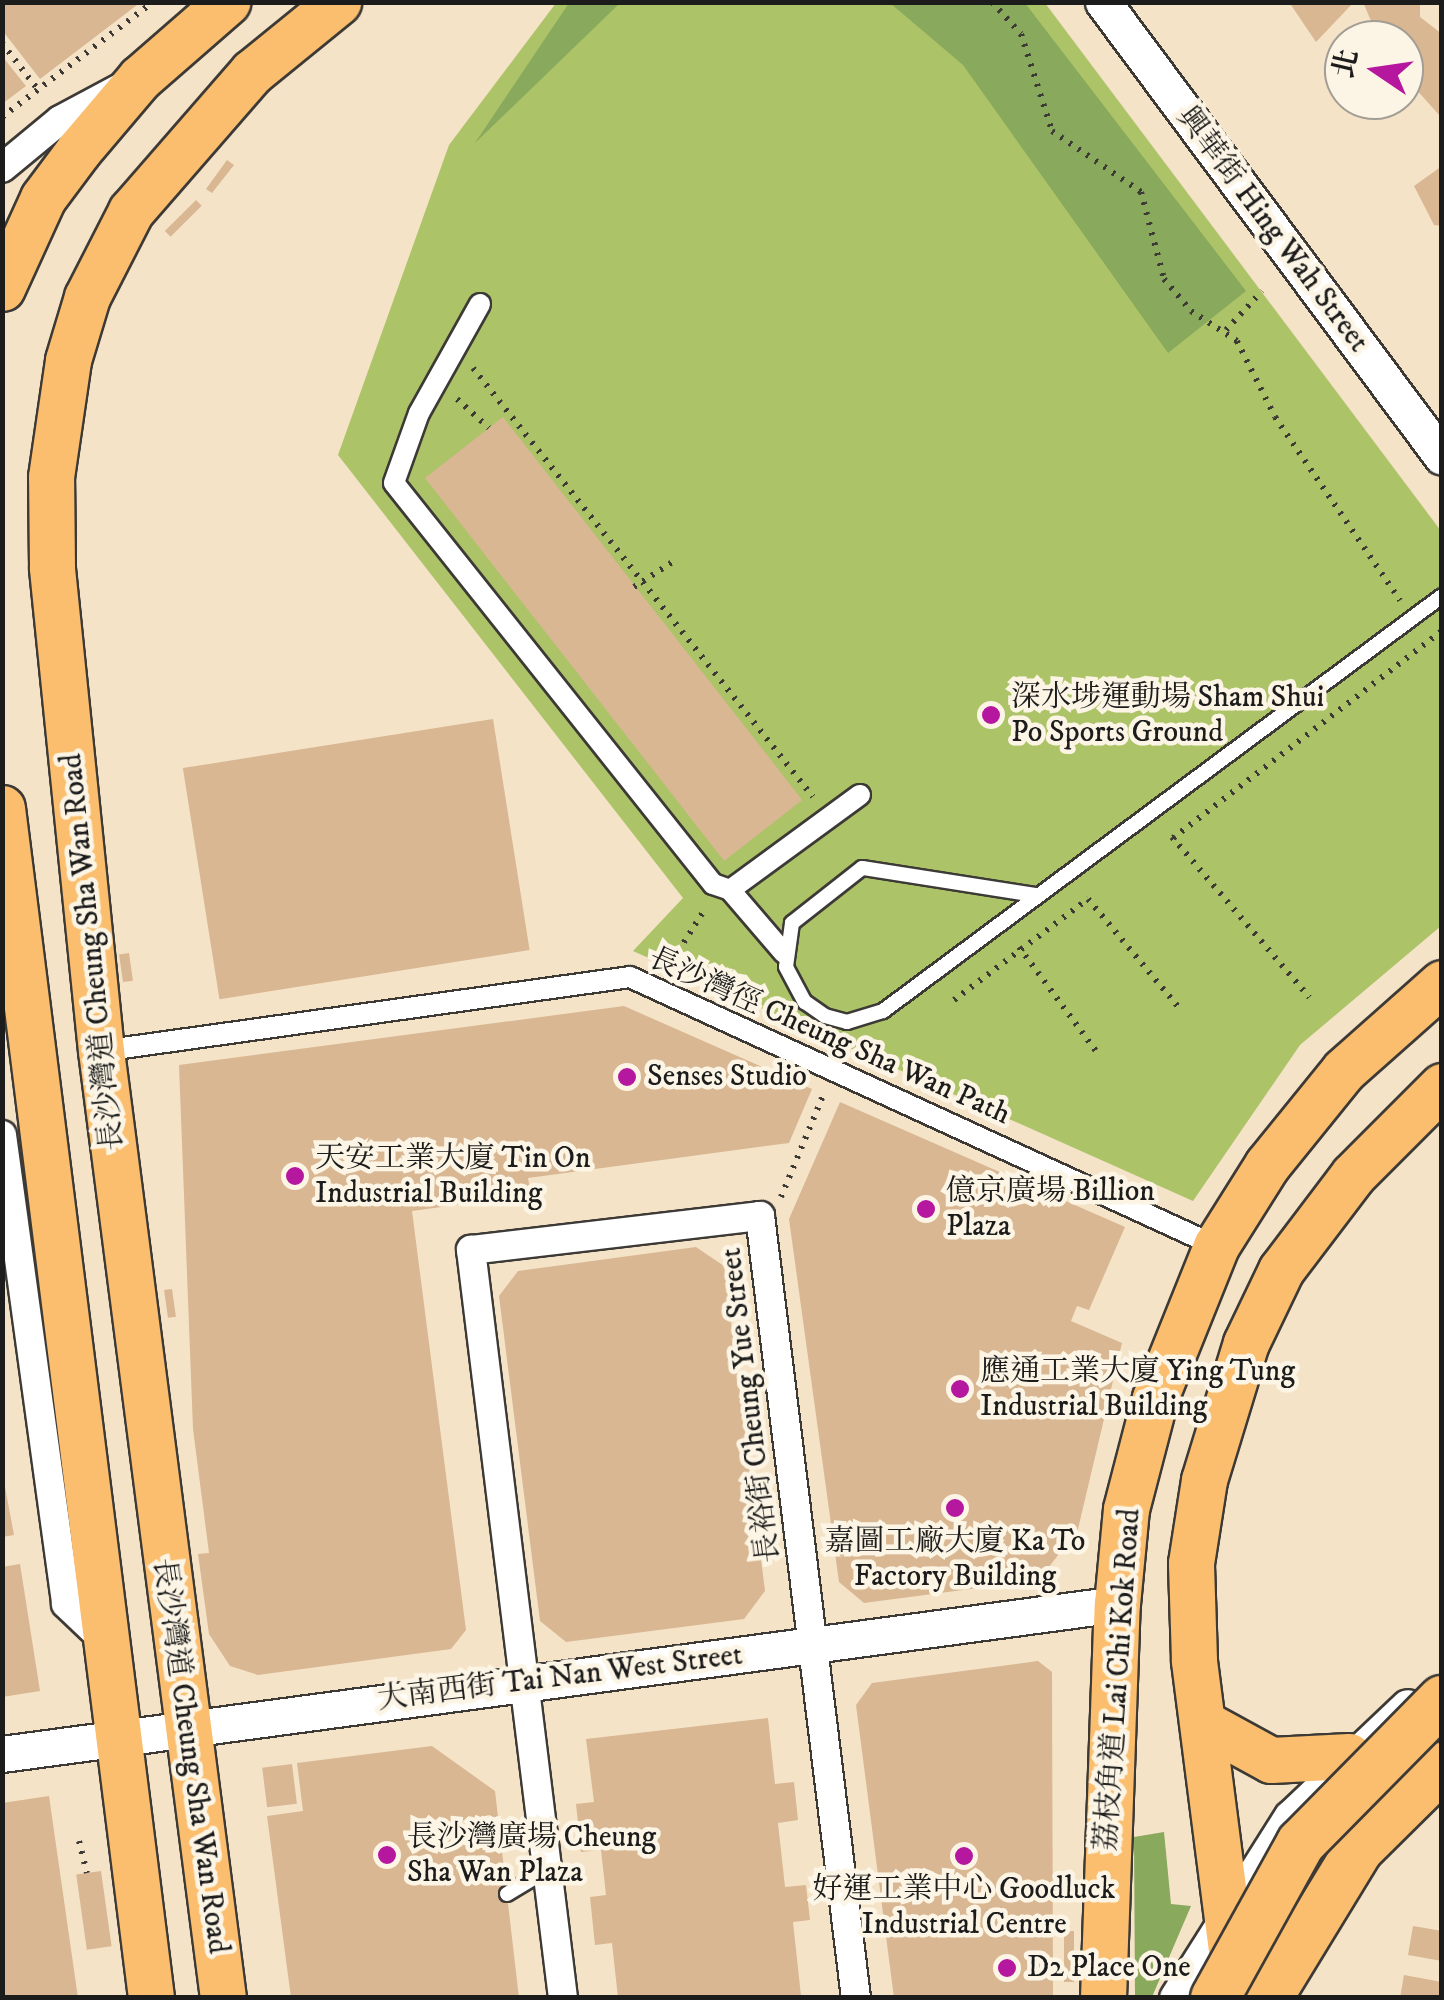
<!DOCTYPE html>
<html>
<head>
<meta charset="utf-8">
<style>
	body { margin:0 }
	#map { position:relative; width:1444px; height:2000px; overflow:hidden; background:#f5e3c8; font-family:"IM FELL DW Pica","Noto Serif TC",serif }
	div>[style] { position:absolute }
	.green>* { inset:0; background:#acc368 }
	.forest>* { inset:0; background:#89a95c }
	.building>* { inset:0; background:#d8b792; transform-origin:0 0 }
	.path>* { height:6px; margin-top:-3px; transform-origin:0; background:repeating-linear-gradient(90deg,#3d3a36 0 2.5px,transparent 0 10.5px) }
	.roads { filter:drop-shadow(2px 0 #3d3a36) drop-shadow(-2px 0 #3d3a36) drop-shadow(0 2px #3d3a36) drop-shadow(0 -2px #3d3a36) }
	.service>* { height:14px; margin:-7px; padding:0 7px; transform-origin:7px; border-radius:7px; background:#fff }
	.pedestrian>* { height:20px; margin:-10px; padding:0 10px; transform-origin:10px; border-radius:10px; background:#fff }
	.minor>* { height:28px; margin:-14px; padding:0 14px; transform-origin:14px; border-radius:14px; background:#fff }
	.tertiary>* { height:35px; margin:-17.5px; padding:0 17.5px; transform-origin:17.5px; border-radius:17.5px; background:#fff }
	.primary>* { height:45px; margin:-22.5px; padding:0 22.5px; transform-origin:22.5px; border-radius:22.5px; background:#fbbe6e }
	.trunk>* { height:48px; margin:-24px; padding:0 24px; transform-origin:24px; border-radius:24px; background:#fbbe6e }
	.bridges { filter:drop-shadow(2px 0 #3d3a36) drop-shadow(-2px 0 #3d3a36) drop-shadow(0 2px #3d3a36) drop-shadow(0 -2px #3d3a36) }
	.trunk-bridge>* { height:48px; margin:-24px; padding:0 24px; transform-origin:24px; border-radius:24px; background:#fbbe6e }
	.dots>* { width:28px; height:28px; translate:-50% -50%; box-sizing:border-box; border:5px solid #fcf5e5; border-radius:50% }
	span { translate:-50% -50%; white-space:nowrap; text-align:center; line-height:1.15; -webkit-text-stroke:9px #fcf5e5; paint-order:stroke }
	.street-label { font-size:30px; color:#1c1c1c }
	.poi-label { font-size:30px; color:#1c1c1c }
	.left { translate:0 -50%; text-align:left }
	.frame { position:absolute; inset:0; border:5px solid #1c1c1c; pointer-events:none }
	.north { position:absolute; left:1324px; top:20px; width:100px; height:100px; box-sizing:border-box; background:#fcf5e5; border:2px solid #a29e95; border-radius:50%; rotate:283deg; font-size:28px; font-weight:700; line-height:40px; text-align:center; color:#1c1c1c }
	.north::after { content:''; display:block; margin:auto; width:35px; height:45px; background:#b5179e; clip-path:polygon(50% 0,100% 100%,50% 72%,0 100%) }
</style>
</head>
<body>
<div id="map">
	<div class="green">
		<div style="clip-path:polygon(556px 3px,1045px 3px,1441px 531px,1441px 926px,1300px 1045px,1193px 1201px,633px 951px,683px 898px,338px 455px,449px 145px)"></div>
	</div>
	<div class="forest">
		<div style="clip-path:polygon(569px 3px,620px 3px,475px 143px)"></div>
		<div style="clip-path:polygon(890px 3px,1025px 3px,1246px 291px,1168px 353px,963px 65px)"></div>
		<div style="clip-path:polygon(1164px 1832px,1171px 1904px,1191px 1906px,1152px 1997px,1135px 1997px,1134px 1837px)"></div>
	</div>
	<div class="building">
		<div style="clip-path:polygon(2px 2px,94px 5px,141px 2px,40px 79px,2px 30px)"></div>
		<div style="clip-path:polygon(1289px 2px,1354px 2px,1316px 42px)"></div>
		<div style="clip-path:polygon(1363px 2px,1420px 2px,1420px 17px,1442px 34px,1442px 132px,1441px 117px,1404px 76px,1404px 40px,1379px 40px)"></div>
		<div style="clip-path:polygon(2px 56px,26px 86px,2px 104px)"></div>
		<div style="clip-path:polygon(227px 160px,234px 165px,212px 193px,206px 189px)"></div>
		<div style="clip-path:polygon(1442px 166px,1442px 226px,1434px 225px,1414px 186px)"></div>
		<div style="left:196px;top:200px;width:8px;height:44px;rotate:45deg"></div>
		<div style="left:503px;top:417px;width:486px;height:99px;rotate:52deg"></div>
		<div style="left:493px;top:719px;width:234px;height:314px;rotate:81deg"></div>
		<div style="left:129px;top:953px;width:28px;height:10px;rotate:82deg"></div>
		<div style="clip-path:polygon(624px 1006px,812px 1089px,789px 1143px,528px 1178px,531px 1195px,412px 1211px,466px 1630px,451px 1649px,258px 1675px,230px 1666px,209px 1634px,198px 1554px,209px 1553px,193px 1429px,179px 1065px)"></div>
		<div style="clip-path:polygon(840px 1102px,1125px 1227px,1089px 1310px,1077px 1306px,1071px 1321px,1122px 1343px,1078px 1529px,1039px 1580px,864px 1603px,839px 1582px,789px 1219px)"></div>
		<div style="clip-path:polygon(696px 1247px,724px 1266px,765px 1591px,744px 1619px,566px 1642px,540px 1621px,499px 1296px,518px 1271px)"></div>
		<div style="left:172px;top:1289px;width:28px;height:8px;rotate:82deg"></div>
		<div style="clip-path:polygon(2px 1471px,14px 1535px,2px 1537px)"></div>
		<div style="clip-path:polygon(20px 1564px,40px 1691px,2px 1697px,2px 1567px)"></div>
		<div style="clip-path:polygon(1038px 1661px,1052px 1672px,1053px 1998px,894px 1998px,856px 1705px,872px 1683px)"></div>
		<div style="clip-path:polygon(768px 1718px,775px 1784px,794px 1782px,798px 1820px,778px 1823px,785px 1887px,806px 1885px,810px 1920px,793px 1922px,801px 1996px,618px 1998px,612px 1943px,595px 1945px,590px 1897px,606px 1895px,601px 1850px,581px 1852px,576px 1804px,594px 1802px,586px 1739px)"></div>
		<div style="clip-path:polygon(432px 1746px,495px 1791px,519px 1998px,291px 1998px,267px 1816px,303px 1811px,297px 1763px)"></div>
		<div style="left:292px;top:1764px;width:40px;height:30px;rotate:83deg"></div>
		<div style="clip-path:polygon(49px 1796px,78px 1998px,2px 1998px,2px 1803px)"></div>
		<div style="left:101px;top:1871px;width:76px;height:25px;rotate:82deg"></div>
		<div style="clip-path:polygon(1413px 1926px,1442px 1931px,1442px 1961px,1408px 1955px)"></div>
		<div style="left:1064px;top:1931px;width:10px;height:51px"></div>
		<div style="clip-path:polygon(1404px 1975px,1442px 1982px,1442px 1998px,1400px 1998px)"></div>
	</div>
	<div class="path">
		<div style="left:992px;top:2px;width:43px;rotate:47.8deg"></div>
		<div style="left:1021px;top:34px;width:102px;rotate:72.3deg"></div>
		<div style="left:1052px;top:131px;width:108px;rotate:34.4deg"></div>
		<div style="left:1141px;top:192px;width:90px;rotate:75.2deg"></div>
		<div style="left:1164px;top:279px;width:42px;rotate:49.8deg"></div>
		<div style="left:1191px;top:311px;width:55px;rotate:33.1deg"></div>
		<div style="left:1237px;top:341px;width:85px;rotate:63.4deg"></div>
		<div style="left:1275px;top:417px;width:222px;rotate:55.7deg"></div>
		<div style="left:2px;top:43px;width:56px;rotate:52.3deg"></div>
		<div style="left:2px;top:117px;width:190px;rotate:-37.3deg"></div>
		<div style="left:1226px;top:330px;width:53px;rotate:-47.3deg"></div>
		<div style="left:473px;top:368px;width:547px;rotate:51.6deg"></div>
		<div style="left:457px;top:399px;width:43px;rotate:42.2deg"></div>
		<div style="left:634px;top:587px;width:51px;rotate:-33.1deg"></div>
		<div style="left:1172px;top:837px;width:211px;rotate:49.4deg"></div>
		<div style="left:1173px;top:838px;width:339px;rotate:-37.6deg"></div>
		<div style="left:1019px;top:947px;width:134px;rotate:53.5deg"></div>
		<div style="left:667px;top:969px;width:71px;rotate:-57.7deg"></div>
		<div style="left:954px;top:1000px;width:168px;rotate:-37deg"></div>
		<div style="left:1088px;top:899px;width:142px;rotate:50.1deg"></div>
		<div style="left:781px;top:1197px;width:113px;rotate:-67.5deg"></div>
		<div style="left:79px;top:1841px;width:33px;rotate:76deg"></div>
	</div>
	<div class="roads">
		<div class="service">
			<div style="left:1035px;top:895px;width:175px;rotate:-171.1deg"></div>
			<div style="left:862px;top:868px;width:89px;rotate:141.8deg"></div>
			<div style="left:792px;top:923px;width:44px;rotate:97.8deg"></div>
			<div style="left:786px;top:967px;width:40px;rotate:62deg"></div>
			<div style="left:805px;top:1002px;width:24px;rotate:35deg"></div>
			<div style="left:825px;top:1016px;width:23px;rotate:15deg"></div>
			<div style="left:847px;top:1022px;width:38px;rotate:-17deg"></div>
			<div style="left:883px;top:1011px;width:696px;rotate:-36.59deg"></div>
			<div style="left:507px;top:1894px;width:47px;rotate:-31deg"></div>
		</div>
		<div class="pedestrian">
			<div style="left:480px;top:304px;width:125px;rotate:119.2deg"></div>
			<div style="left:419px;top:413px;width:74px;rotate:109.7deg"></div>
			<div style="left:394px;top:483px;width:512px;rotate:51.5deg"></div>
			<div style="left:713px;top:884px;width:18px;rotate:19deg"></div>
			<div style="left:730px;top:890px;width:83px;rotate:49.4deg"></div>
			<div style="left:730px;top:890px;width:161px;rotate:-36.2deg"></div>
			<div style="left:101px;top:1051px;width:534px;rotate:-7.96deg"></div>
			<div style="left:630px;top:977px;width:645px;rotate:24.66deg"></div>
		</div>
		<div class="minor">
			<div style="left:2px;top:168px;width:75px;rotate:-39.6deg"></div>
			<div style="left:60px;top:120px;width:72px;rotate:-28deg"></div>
			<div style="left:2px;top:1135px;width:473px;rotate:82.2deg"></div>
			<div style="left:66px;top:1604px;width:57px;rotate:43.6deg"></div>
			<div style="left:563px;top:1998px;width:754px;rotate:-97.01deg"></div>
			<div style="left:471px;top:1250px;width:291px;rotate:-6.7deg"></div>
			<div style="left:760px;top:1216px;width:788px;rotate:83deg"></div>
		</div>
		<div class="tertiary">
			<div style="left:1103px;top:2px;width:567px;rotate:53.31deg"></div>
			<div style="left:2px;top:1754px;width:1125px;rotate:-7.66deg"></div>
			<div style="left:1177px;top:1998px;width:213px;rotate:-57.7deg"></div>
			<div style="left:1291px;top:1818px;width:161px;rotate:-43.5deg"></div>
		</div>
		<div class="primary">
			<div style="left:2px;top:288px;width:99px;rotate:-65.5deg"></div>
			<div style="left:43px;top:198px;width:59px;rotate:-53.3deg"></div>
			<div style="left:78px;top:151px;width:96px;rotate:-49.7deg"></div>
			<div style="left:140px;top:78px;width:116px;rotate:-41.1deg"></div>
			<div style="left:2px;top:808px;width:1199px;rotate:82.86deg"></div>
			<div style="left:1205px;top:1724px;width:75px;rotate:28.6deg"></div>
			<div style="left:1271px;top:1760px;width:78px;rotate:-2.9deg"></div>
			<div style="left:1236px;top:1989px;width:332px;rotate:-97.3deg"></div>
			<div style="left:1194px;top:1660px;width:97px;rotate:-91.8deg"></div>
			<div style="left:1191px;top:1563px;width:84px;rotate:-81.1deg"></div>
			<div style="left:1204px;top:1480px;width:143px;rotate:-73deg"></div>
			<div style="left:1246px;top:1343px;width:81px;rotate:-64.4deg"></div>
			<div style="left:1281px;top:1270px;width:119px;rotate:-52.8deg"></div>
			<div style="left:1353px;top:1175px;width:126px;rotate:-45deg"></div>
			<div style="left:223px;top:1998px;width:955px;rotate:-97.34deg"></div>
			<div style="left:101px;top:1051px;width:486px;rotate:-95.8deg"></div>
			<div style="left:52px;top:567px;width:90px;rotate:-90.6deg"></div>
			<div style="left:51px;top:477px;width:118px;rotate:-81.7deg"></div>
			<div style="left:68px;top:360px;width:66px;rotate:-73.2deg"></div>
			<div style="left:87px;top:297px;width:97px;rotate:-62.9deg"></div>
			<div style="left:131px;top:211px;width:184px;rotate:-49deg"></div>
			<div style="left:252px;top:72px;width:111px;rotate:-39.1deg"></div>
			<div style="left:1103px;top:1998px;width:394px;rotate:-88deg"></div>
			<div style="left:1117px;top:1604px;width:95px;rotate:-84.6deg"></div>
			<div style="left:1126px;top:1509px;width:115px;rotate:-75.4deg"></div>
			<div style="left:1155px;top:1398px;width:164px;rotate:-68.1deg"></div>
			<div style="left:1216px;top:1246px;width:96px;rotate:-57.8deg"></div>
			<div style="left:1267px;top:1165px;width:122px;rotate:-51deg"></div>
			<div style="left:1344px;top:1070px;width:131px;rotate:-41.6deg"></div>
		</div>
		<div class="trunk">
			<div style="left:1268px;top:1998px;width:175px;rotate:-58.6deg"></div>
			<div style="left:1359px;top:1849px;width:117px;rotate:-44.7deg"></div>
		</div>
	</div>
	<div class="bridges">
		<div class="trunk-bridge">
			<div style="left:1215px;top:1998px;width:177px;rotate:-61deg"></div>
			<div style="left:1301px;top:1843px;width:201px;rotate:-45.4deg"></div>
		</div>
	</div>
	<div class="dots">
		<div style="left:991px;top:715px;background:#b5179e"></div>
		<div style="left:627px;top:1077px;background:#b5179e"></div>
		<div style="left:295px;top:1176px;background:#b5179e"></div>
		<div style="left:926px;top:1209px;background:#b5179e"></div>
		<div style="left:960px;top:1389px;background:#b5179e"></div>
		<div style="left:955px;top:1508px;background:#b5179e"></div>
		<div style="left:387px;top:1855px;background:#b5179e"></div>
		<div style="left:964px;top:1856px;background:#b5179e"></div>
		<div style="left:1007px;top:1968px;background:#b5179e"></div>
	</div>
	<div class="street-label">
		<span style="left:1272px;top:230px;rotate:53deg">興華街 Hing Wah Street</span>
		<span style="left:93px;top:952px;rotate:-96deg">長沙灣道 Cheung Sha Wan Road</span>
		<span style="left:829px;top:1037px;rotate:24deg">長沙灣徑 Cheung Sha Wan Path</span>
		<span style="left:751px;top:1405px;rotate:-97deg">長裕街 Cheung Yue Street</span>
		<span style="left:560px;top:1678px;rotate:-7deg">大南西街 Tai Nan West Street</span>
		<span style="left:1119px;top:1680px;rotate:-86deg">荔枝角道 Lai Chi Kok Road</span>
		<span style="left:190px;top:1756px;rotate:82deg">長沙灣道 Cheung Sha Wan Road</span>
	</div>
	<div class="poi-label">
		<span class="left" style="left:1011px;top:715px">深水埗運動場 Sham Shui<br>Po Sports Ground</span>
		<span class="left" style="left:647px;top:1077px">Senses Studio</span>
		<span class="left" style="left:315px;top:1176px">天安工業大廈 Tin On<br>Industrial Building</span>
		<span class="left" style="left:946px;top:1209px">億京廣場 Billion<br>Plaza</span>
		<span class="left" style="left:980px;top:1389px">應通工業大廈 Ying Tung<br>Industrial Building</span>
		<span style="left:955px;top:1559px">嘉圖工廠大廈 Ka To<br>Factory Building</span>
		<span class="left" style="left:407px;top:1855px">長沙灣廣場 Cheung<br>Sha Wan Plaza</span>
		<span style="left:964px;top:1907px">好運工業中心 Goodluck<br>Industrial Centre</span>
		<span class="left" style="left:1027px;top:1968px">D2 Place One</span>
	</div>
	<div class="frame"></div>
	<div class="north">北</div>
</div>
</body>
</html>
